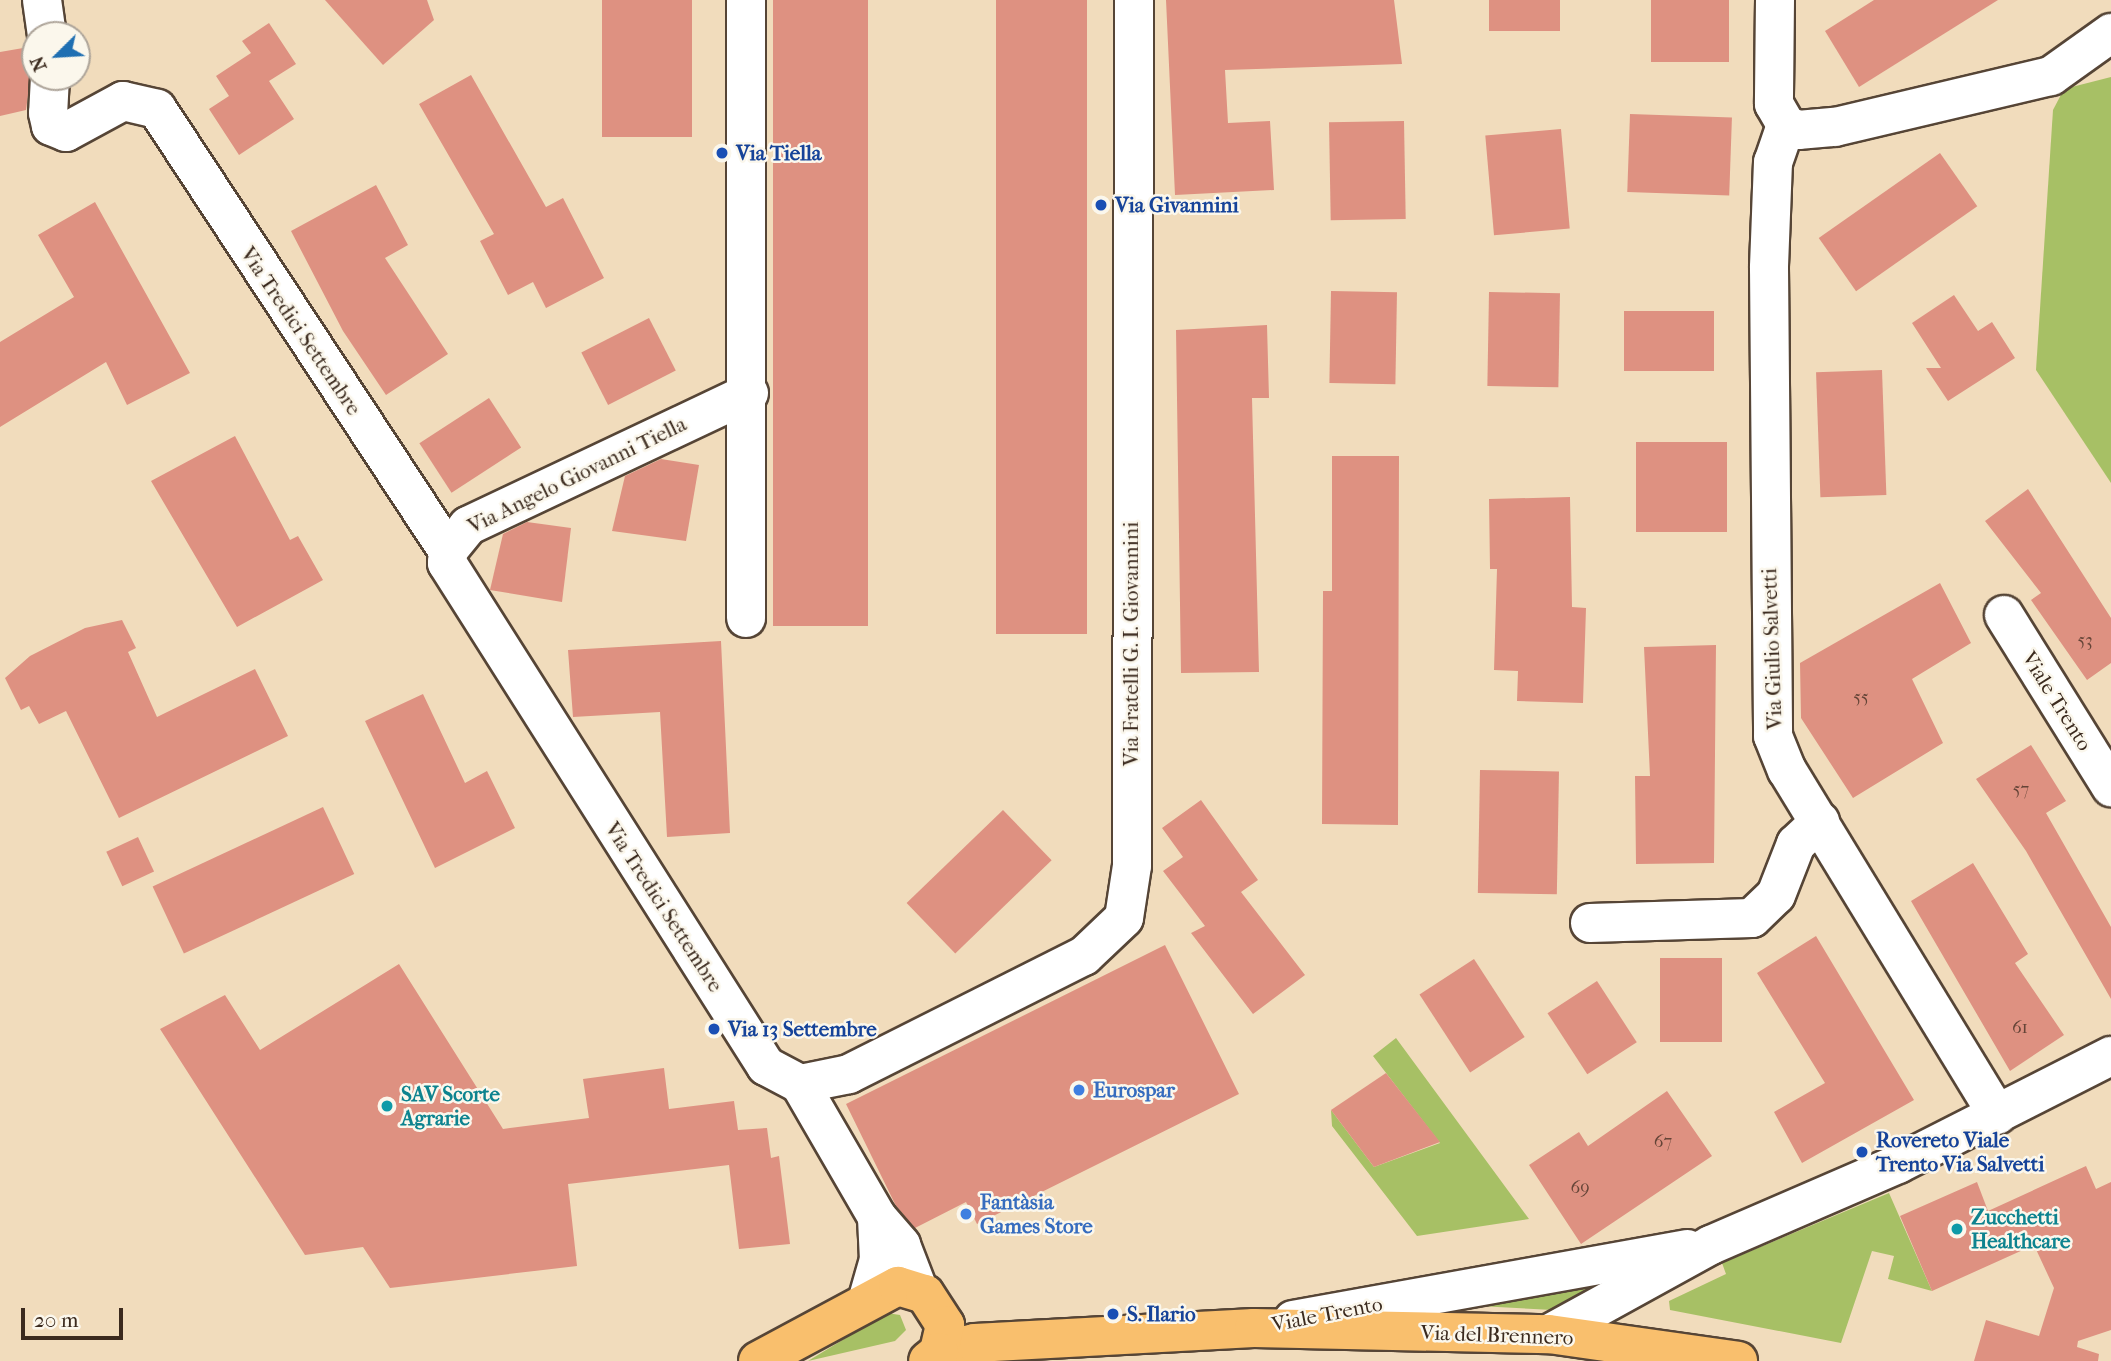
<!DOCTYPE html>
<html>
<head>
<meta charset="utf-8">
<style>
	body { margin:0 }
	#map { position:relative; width:2111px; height:1361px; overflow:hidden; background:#f1dcbc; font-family:"IM FELL French Canon",serif }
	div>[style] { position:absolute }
	.green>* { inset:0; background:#a7c065 }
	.building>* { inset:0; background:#de9181; transform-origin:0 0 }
	.roads { filter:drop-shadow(2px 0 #564536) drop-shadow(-2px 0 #564536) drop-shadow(0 2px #564536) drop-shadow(0 -2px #564536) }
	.minor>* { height:38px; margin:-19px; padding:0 19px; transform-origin:19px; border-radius:19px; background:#fff }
	.major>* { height:38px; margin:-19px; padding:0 19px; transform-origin:19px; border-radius:19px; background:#f9bf6d }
	.dots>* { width:19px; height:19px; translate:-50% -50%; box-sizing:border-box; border:4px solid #fbf7ec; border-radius:50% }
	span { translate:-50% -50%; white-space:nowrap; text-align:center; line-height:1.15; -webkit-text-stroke:5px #fbf7ec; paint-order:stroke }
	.number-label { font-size:18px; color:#644437 }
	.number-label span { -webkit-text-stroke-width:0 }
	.transit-label { font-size:21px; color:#164399; font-weight:700 }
	.left { translate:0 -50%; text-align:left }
	.street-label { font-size:21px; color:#3b2a1e }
	.shop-label { font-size:21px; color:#366cbe; font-weight:700 }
	.culture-label { font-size:21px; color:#0d838f; font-weight:700 }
	.north { position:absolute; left:21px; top:21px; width:70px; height:70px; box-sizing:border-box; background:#fbf7ec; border:2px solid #aea59a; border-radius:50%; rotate:246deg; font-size:19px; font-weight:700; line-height:28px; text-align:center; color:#3b2a1e }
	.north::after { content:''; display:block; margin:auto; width:24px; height:32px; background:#1f6fb2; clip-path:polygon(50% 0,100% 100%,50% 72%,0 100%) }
	.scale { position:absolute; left:21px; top:1308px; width:102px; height:32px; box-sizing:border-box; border:4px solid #3b2a1e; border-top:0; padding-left:9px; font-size:21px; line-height:24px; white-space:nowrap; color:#3b2a1e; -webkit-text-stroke:5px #fbf7ec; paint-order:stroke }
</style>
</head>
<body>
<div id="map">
	<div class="green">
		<div style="clip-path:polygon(2111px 77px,2111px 483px,2036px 370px,2053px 110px,2064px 89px)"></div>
		<div style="clip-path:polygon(1396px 1038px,1529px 1219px,1417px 1236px,1332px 1126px,1331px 1110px,1374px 1167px,1440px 1143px,1373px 1056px)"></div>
		<div style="clip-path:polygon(1889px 1193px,1932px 1291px,1888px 1279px,1894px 1256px,1872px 1251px,1841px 1343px,1670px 1310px,1669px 1301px,1726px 1274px,1722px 1263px)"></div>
		<div style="clip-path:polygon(1648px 1273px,1553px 1310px,1440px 1304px)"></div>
		<div style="clip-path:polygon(887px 1313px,900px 1315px,906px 1330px,895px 1341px,808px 1361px)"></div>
	</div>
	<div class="building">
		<div style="clip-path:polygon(325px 0,427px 0,434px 20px,383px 65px)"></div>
		<div style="left:602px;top:0;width:90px;height:137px"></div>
		<div style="left:773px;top:0;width:95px;height:626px"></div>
		<div style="left:996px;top:0;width:91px;height:634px"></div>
		<div style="clip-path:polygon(1166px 0,1394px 0,1402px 64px,1225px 70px,1228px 123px,1270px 121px,1274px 190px,1175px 195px)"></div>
		<div style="left:1489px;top:0;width:71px;height:31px"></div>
		<div style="left:1651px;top:0;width:78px;height:62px"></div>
		<div style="clip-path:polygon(1874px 0,1998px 0,1859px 87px,1825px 31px)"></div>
		<div style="clip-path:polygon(269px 23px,296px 64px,269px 81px,294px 119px,239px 155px,209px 109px,229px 96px,216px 76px,251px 53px,242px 41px)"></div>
		<div style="clip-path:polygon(29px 47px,34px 52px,26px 110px,0 116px,0 52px)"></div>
		<div style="clip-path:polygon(471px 75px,546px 207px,563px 198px,604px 278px,546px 308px,533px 282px,508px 295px,480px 241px,494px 234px,419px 104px)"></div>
		<div style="left:1630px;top:114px;width:102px;height:78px;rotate:2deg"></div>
		<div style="left:1404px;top:121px;width:98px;height:75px;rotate:89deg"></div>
		<div style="left:1561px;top:129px;width:100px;height:76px;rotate:85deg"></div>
		<div style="left:1940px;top:153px;width:65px;height:148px;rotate:55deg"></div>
		<div style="clip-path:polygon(376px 185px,408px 245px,385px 258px,448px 354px,386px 395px,343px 331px,291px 231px)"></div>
		<div style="clip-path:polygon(95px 202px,190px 373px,127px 405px,106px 362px,0 427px,0 342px,74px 297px,38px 235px)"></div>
		<div style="left:1331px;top:291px;width:66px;height:92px;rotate:1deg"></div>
		<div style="left:1489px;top:292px;width:71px;height:94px;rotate:1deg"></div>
		<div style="clip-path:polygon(1954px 295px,1978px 331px,1992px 322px,2015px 358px,1948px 401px,1926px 368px,1941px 368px,1912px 323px)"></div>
		<div style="left:1624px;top:311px;width:90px;height:60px"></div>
		<div style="left:649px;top:318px;width:59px;height:76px;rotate:63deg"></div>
		<div style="clip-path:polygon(1267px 325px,1269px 398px,1252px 398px,1259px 672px,1181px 673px,1176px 330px)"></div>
		<div style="left:1882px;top:370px;width:125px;height:66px;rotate:88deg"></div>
		<div style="left:489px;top:398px;width:59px;height:83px;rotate:57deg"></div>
		<div style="clip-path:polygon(235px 436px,290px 540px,298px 536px,323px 580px,237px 627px,151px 481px)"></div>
		<div style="left:1636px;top:442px;width:91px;height:90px"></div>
		<div style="clip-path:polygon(1332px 456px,1399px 456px,1398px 825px,1322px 824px,1323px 591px,1332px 591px)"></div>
		<div style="clip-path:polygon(661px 459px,699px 465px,686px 541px,612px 531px,625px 476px)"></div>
		<div style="clip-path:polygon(2028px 489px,2111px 618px,2111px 663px,2087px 680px,2031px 600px,2041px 593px,1985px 521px)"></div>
		<div style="clip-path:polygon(1570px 497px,1572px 607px,1586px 608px,1583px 703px,1517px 701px,1518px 671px,1494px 670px,1497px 569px,1490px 569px,1489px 499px)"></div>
		<div style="clip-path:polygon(527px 522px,571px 528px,562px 602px,490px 590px,503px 534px)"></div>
		<div style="clip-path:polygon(1940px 583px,1971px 643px,1912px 679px,1943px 743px,1853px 798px,1801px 718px,1800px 663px)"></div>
		<div style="clip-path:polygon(122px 620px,136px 648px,128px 652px,157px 717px,255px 669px,288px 736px,119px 818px,66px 711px,39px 724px,29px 706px,21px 710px,5px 678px,30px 656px,85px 628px)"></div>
		<div style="clip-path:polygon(721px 641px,730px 833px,667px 837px,660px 712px,573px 717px,568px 650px)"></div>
		<div style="clip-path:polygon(1716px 645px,1714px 863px,1636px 864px,1635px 776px,1650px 776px,1644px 647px)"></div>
		<div style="clip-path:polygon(423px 694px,465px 783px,487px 771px,515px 828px,435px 868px,365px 721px)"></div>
		<div style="clip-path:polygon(2031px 745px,2066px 801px,2046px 813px,2111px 927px,2111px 999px,2026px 851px,1976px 779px)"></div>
		<div style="left:1480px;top:770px;width:79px;height:123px;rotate:1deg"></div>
		<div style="clip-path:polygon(1201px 800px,1258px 880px,1241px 892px,1305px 975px,1253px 1014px,1191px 933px,1205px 926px,1163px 871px,1183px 857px,1162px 828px)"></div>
		<div style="left:323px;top:807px;width:74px;height:188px;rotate:65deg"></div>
		<div style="left:1003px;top:810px;width:70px;height:134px;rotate:46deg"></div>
		<div style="left:138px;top:837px;width:38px;height:35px;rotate:65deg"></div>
		<div style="clip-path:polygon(1973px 863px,2028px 954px,2015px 963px,2064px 1035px,2010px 1071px,1911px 901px)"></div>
		<div style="clip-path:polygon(1816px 936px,1914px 1100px,1802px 1163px,1774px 1112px,1825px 1083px,1757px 973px)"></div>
		<div style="clip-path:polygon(1165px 945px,1239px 1094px,977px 1224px,966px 1202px,915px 1228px,896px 1206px,846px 1104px)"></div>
		<div style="left:1660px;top:958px;width:62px;height:84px"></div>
		<div style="left:1474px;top:959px;width:93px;height:65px;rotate:57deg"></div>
		<div style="clip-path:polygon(399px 964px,503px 1129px,589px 1118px,583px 1079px,664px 1068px,669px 1109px,734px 1101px,738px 1130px,767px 1128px,771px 1158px,779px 1156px,790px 1244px,739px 1249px,729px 1165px,568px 1184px,577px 1266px,390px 1288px,363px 1247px,305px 1255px,160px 1029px,225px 995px,260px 1050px)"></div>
		<div style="left:1597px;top:981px;width:73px;height:59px;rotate:57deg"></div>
		<div style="clip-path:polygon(1386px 1073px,1440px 1142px,1374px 1167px,1331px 1110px)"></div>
		<div style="clip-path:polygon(1667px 1091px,1712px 1156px,1581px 1244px,1529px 1165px,1579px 1132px,1588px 1146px)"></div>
		<div style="clip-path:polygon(2086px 1166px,2096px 1189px,2111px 1182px,2111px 1330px,2078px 1341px,2077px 1347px,2099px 1354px,2098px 1361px,1974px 1361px,1986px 1320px,2039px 1336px,2054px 1288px,2034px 1245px,1932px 1291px,1900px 1216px,1977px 1182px,1988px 1211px)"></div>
	</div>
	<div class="roads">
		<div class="minor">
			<div style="left:42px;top:0;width:35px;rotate:82deg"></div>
			<div style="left:746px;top:0;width:618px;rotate:90deg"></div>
			<div style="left:1775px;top:0;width:104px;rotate:90.6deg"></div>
			<div style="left:1774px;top:104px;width:24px;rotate:60deg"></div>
			<div style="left:1786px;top:125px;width:13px;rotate:23deg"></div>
			<div style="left:1798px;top:130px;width:37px;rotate:-5deg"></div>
			<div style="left:1835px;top:127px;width:222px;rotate:-13.3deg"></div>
			<div style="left:2051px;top:76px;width:74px;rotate:-35.6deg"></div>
			<div style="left:50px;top:77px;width:36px;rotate:93deg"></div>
			<div style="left:48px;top:113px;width:13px;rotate:77deg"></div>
			<div style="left:51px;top:126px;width:16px;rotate:22deg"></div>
			<div style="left:66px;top:132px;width:65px;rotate:-28.5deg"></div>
			<div style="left:123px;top:101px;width:35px;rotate:13deg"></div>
			<div style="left:157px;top:109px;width:529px;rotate:56.64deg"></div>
			<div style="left:1786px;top:125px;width:39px;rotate:109deg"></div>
			<div style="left:1773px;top:162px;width:106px;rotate:92.2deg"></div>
			<div style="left:1769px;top:268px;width:468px;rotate:89.5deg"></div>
			<div style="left:1773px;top:736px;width:37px;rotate:68deg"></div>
			<div style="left:1787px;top:770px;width:404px;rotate:58.6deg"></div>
			<div style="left:749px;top:393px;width:311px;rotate:154.7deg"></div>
			<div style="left:468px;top:526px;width:32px;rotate:129deg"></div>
			<div style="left:448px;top:551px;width:12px;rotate:95deg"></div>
			<div style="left:447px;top:563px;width:596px;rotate:57.62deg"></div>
			<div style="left:766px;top:1066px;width:38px;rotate:28deg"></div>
			<div style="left:800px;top:1084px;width:154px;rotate:59.9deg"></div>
			<div style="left:877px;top:1217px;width:37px;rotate:49deg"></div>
			<div style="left:901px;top:1245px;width:50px;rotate:69deg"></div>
			<div style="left:2004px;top:615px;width:203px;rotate:58.1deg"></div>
			<div style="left:1590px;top:923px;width:162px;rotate:-1.8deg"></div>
			<div style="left:1752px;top:918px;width:33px;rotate:-44deg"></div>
			<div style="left:1776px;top:895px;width:55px;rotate:-68.6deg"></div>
			<div style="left:1796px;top:844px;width:33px;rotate:-43deg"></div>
			<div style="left:800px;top:1084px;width:50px;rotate:-11.5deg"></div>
			<div style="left:849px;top:1074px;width:263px;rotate:-26.7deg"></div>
			<div style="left:1084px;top:956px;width:55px;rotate:-43.5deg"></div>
			<div style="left:1124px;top:918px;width:53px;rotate:-81.3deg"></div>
			<div style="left:1132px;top:866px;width:866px;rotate:-89.87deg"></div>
			<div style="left:868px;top:1298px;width:40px;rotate:-74deg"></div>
			<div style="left:879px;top:1260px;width:43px;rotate:-92.7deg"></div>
			<div style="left:1293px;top:1320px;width:401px;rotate:-10.2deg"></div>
			<div style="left:1549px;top:1334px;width:185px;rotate:-28.8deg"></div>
			<div style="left:1711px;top:1245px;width:204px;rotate:-23.4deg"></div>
			<div style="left:1898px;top:1164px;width:239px;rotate:-26.9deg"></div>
		</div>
		<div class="major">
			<div style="left:939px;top:1352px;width:37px;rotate:-14deg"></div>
			<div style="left:975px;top:1343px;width:279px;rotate:-3.1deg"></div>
			<div style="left:1254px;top:1328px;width:295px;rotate:1.2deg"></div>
			<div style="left:1549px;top:1334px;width:191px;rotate:8.1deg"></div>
			<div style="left:758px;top:1361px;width:159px;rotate:-28.2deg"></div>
			<div style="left:898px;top:1286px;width:28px;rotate:17deg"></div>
			<div style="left:925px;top:1294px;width:37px;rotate:57deg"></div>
			<div style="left:945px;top:1325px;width:28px;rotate:103deg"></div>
			<div style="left:939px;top:1352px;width:14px;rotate:141deg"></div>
		</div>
	</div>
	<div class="dots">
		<div style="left:722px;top:153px;background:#1a4fb4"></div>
		<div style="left:1101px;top:205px;background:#1a4fb4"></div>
		<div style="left:714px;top:1029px;background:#1a4fb4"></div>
		<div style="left:1079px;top:1090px;background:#3f7fe0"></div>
		<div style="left:387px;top:1106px;background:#0f9aa8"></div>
		<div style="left:1862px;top:1152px;background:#1a4fb4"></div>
		<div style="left:966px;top:1214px;background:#3f7fe0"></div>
		<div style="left:1957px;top:1229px;background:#0f9aa8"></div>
		<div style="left:1113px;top:1314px;background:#1a4fb4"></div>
	</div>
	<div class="number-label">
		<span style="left:2085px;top:641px">53</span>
		<span style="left:1861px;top:698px">55</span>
		<span style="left:2021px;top:790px">57</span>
		<span style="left:2020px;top:1028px">61</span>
		<span style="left:1663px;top:1142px">67</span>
		<span style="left:1580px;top:1188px">69</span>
	</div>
	<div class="transit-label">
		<span class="left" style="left:736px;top:153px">Via Tiella</span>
		<span class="left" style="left:1115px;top:205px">Via Givannini</span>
		<span class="left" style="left:728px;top:1029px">Via 13 Settembre</span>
		<span class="left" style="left:1876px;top:1152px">Rovereto Viale<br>Trento Via Salvetti</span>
		<span class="left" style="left:1127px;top:1314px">S. Ilario</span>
	</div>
	<div class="street-label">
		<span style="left:301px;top:331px;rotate:56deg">Via Tredici Settembre</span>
		<span style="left:577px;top:475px;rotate:-26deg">Via Angelo Giovanni Tiella</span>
		<span style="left:1131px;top:644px;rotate:-90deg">Via Fratelli G. I. Giovannini</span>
		<span style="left:1772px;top:649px;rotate:-92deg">Via Giulio Salvetti</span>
		<span style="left:2057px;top:701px;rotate:58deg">Viale Trento</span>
		<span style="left:664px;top:907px;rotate:57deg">Via Tredici Settembre</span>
		<span style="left:1327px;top:1314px;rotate:-11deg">Viale Trento</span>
		<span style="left:1497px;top:1335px;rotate:2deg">Via del Brennero</span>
	</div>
	<div class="shop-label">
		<span class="left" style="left:1093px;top:1090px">Eurospar</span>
		<span class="left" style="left:980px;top:1214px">Fantàsia<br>Games Store</span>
	</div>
	<div class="culture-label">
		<span class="left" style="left:401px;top:1106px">SAV Scorte<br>Agrarie</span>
		<span class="left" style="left:1971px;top:1229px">Zucchetti<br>Healthcare</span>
	</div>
	<div class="north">N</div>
	<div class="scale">20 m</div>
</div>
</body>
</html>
